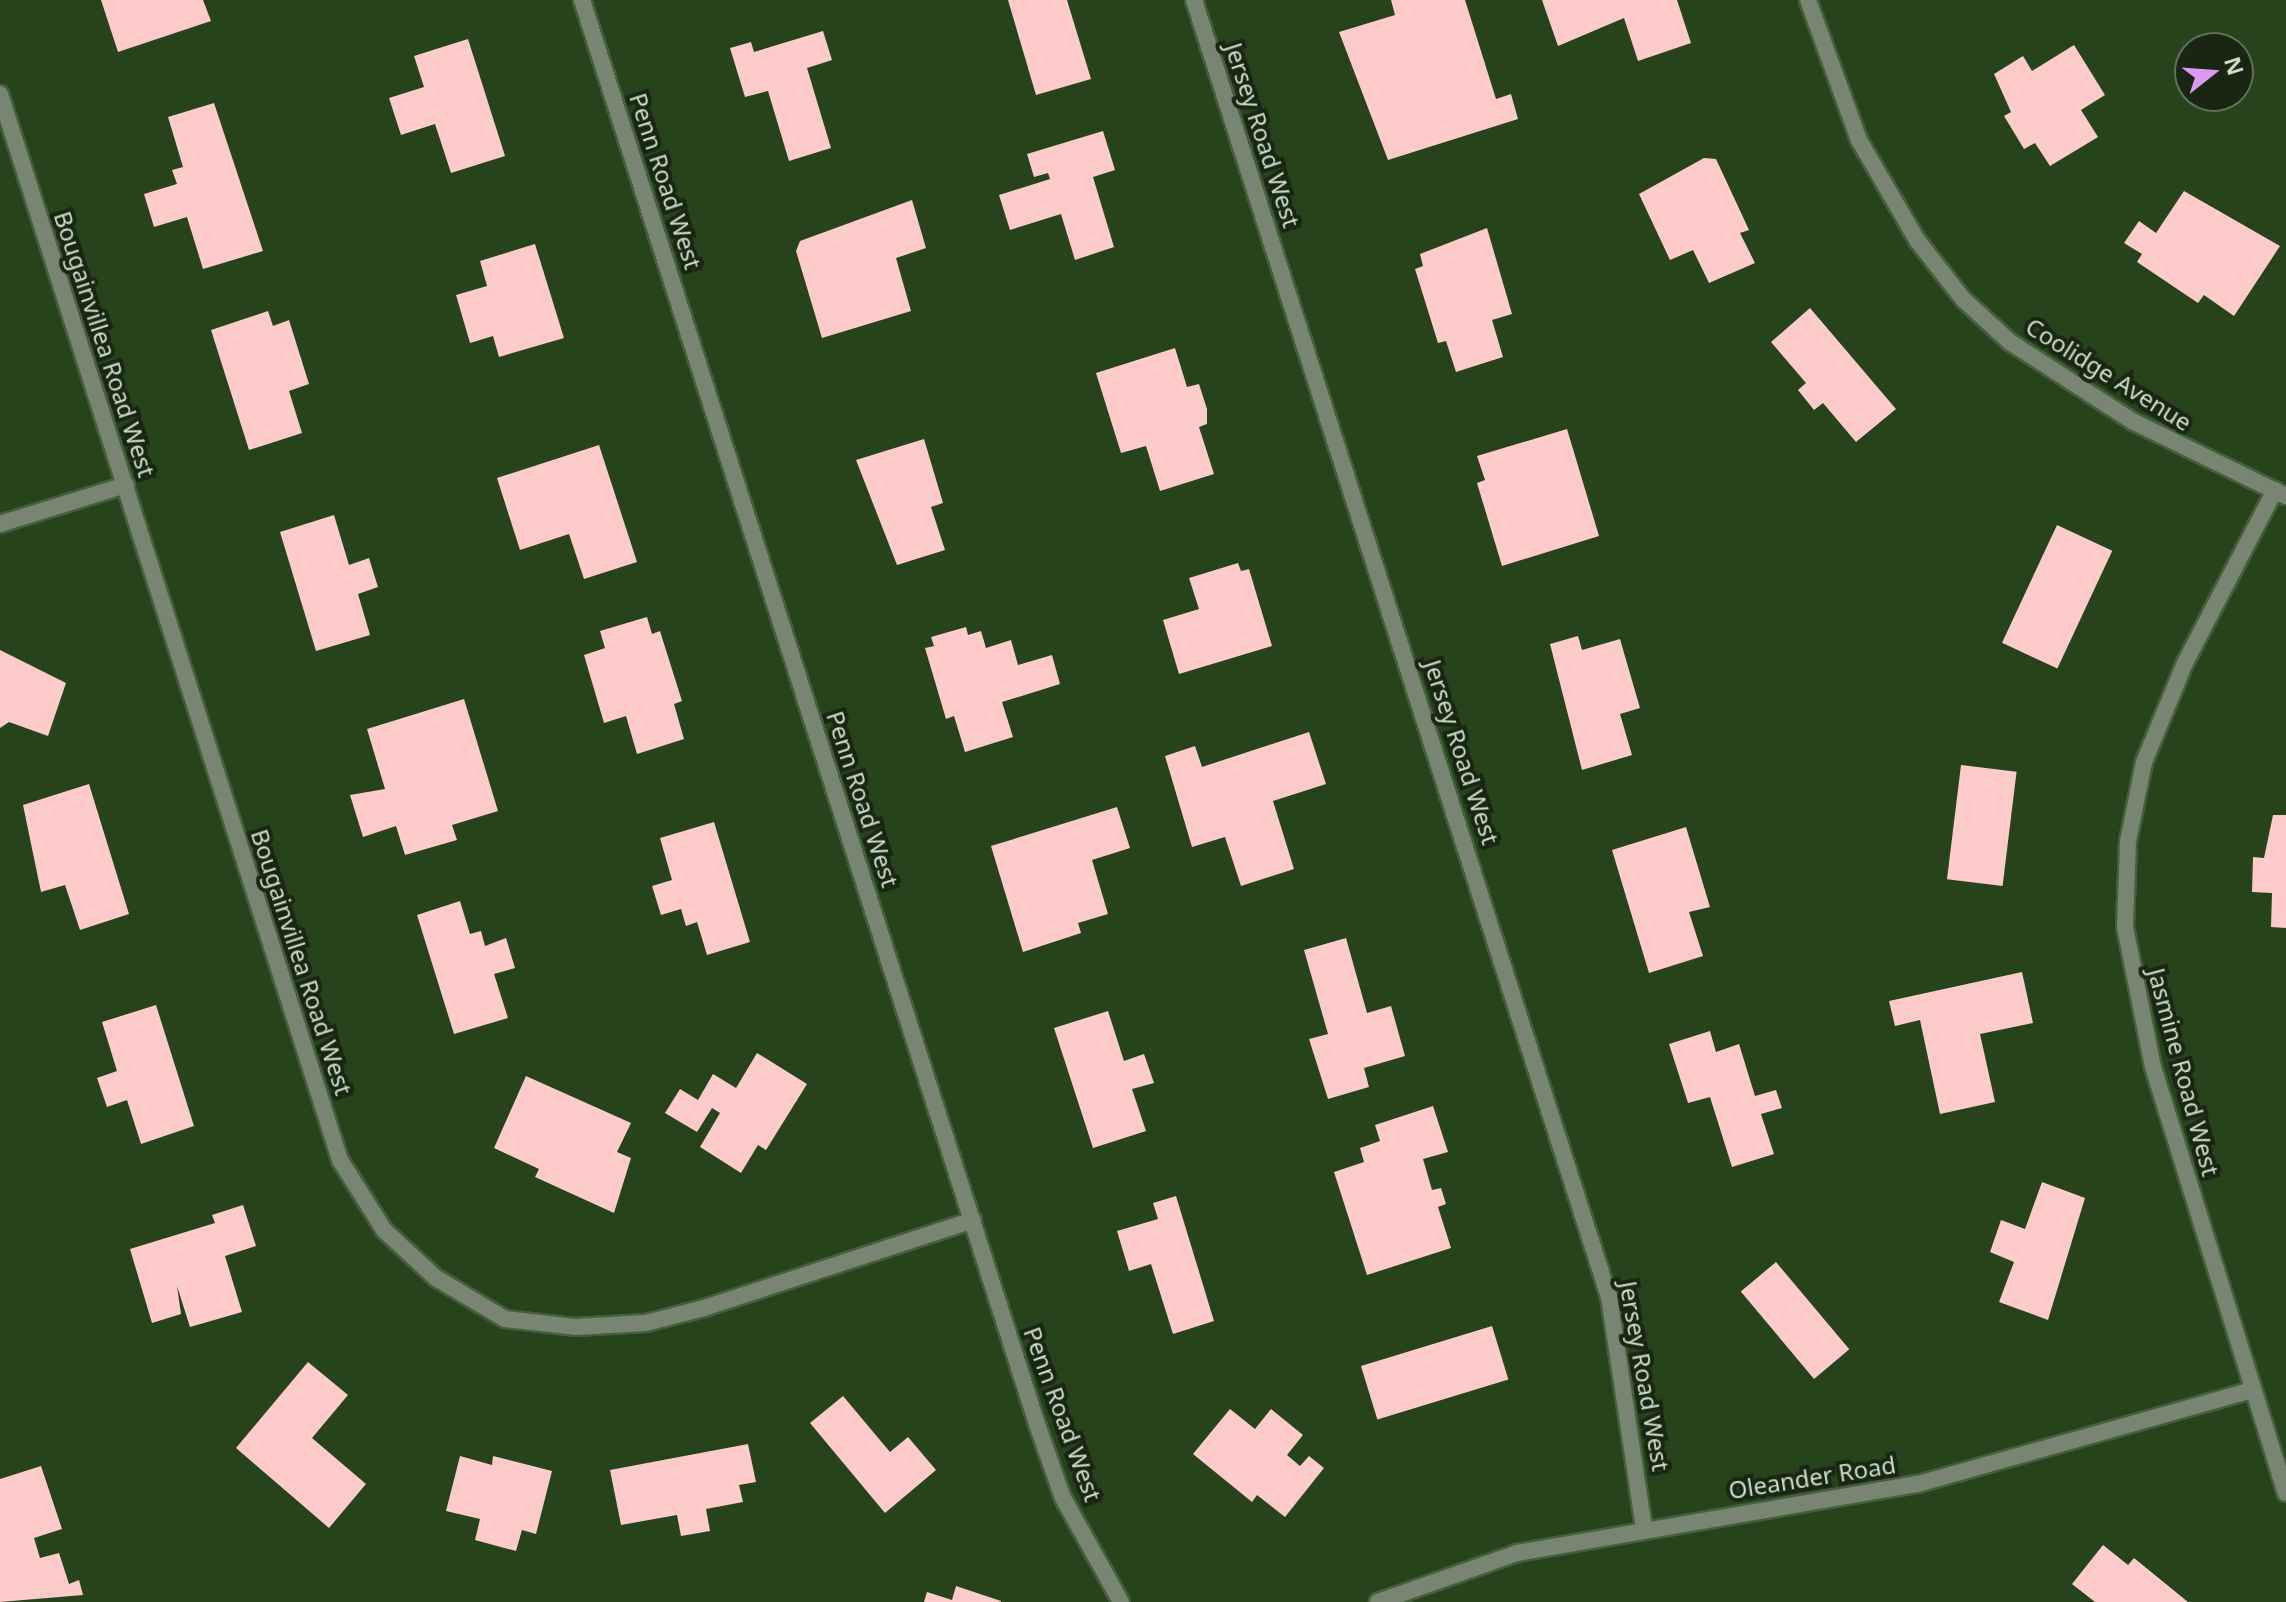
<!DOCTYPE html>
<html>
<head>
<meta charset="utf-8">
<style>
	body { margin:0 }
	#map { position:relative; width:2286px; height:1602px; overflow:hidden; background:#26431c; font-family:"Noto Sans",sans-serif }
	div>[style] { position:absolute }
	.building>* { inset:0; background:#fecbcb; transform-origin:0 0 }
	.roads { filter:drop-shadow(2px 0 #445f3b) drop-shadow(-2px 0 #445f3b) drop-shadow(0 2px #445f3b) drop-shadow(0 -2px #445f3b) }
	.street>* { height:16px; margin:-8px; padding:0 8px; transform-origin:8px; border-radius:8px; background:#778572 }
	span { translate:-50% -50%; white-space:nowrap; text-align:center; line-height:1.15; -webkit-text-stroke:8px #192614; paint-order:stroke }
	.street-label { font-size:24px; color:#cbddc6 }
	.north { position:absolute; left:2174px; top:32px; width:80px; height:80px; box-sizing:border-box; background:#192614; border:2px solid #606f5b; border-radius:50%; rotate:73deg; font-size:22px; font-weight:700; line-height:32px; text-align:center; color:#cbddc6 }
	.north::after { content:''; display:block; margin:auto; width:28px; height:36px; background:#de98f2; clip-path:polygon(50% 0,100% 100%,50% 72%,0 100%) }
</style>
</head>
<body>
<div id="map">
	<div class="building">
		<div style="clip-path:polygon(101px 0,203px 0,211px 21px,118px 52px)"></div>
		<div style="clip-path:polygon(1008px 0,1067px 0,1091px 79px,1036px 95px)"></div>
		<div style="clip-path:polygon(1391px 0,1465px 0,1496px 99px,1511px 94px,1518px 119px,1388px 160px,1339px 32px,1395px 15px)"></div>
		<div style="clip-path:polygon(1542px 0,1677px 0,1691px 43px,1638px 61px,1624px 18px,1558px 46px)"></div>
		<div style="clip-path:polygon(823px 31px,832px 60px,807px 68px,831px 148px,789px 161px,768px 91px,745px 97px,730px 48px,751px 42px,754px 52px)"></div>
		<div style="clip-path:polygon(468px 39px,505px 156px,451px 173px,435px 124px,401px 135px,389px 98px,424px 87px,414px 56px)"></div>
		<div style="clip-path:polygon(2074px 45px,2105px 95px,2081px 110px,2098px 137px,2050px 166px,2035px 143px,2024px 149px,2004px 116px,2011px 112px,1994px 74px,2023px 56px,2032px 71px)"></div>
		<div style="clip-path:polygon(214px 103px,263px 251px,203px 269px,187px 217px,154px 227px,144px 194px,177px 184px,172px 170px,183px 167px,168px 117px)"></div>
		<div style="clip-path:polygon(1103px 131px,1115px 170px,1093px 177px,1114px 247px,1075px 260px,1061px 214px,1010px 230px,999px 195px,1050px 179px,1048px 173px,1034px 177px,1027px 154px)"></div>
		<div style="clip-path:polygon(1704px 158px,1716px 159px,1749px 230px,1740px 233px,1755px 263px,1709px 283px,1693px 250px,1670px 260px,1639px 194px)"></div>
		<div style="clip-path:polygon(2184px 191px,2280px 246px,2234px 316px,2204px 295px,2198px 303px,2137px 262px,2142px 254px,2124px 243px,2139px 221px,2156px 233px)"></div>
		<div style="clip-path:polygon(912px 200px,926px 248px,896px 258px,911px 311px,822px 338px,796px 251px,800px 241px)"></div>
		<div style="clip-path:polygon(1487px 228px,1512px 314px,1492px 320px,1503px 357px,1456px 372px,1446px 341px,1438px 343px,1415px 269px,1423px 266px,1420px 254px)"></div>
		<div style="clip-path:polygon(535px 244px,564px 338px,499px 357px,493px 336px,470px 343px,456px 295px,487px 286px,480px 261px)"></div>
		<div style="clip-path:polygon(1810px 308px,1896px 409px,1856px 442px,1823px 403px,1814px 410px,1798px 390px,1806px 383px,1771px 342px)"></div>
		<div style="clip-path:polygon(268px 311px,273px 326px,289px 320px,309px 384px,289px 391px,302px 433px,249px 450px,211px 330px)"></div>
		<div style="clip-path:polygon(1175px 348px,1187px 387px,1199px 384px,1207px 409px,1207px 424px,1199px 427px,1214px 474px,1160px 491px,1146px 446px,1121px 453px,1096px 373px)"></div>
		<div style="clip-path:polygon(1567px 429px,1599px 536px,1502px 566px,1477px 483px,1485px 480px,1477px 456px)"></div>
		<div style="clip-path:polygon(924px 439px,943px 503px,931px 507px,945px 550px,897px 565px,856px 460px)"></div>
		<div style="clip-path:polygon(599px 445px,637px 562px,584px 579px,569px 534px,520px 550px,497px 478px)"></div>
		<div style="clip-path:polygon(334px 515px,349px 565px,369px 558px,378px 587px,358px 594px,370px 635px,316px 651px,280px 532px)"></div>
		<div style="left:2057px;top:525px;width:61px;height:130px;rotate:25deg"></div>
		<div style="clip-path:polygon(1238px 563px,1241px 571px,1249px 569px,1272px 646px,1179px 674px,1163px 620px,1199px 609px,1189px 578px)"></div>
		<div style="clip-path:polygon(647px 617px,652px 634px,660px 631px,682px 701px,674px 704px,684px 739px,637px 754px,626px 716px,604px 723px,584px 655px,605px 648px,600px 631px)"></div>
		<div style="clip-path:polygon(966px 627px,968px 635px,981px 631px,986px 648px,1011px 640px,1018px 665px,1052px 655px,1060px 684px,1002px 702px,1013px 737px,965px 752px,954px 716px,946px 719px,925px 648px,934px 646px,931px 637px)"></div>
		<div style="clip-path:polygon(1578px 636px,1582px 650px,1620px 639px,1640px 708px,1620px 714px,1632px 755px,1582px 770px,1550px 644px)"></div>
		<div style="clip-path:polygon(0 650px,66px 683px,48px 736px,9px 722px,0 728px)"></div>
		<div style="clip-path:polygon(464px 699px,498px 811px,452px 825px,457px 840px,405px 855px,396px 826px,363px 837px,350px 795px,385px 789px,367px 729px)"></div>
		<div style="clip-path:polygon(1309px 732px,1326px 784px,1273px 801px,1294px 869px,1241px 886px,1225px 837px,1192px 847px,1165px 756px,1195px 746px,1202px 767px)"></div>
		<div style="left:1961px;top:765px;width:56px;height:115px;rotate:7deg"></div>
		<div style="clip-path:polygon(89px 784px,129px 914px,80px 930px,65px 885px,41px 892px,23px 805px)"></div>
		<div style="clip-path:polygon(1117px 807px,1130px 848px,1092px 860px,1108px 914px,1078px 923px,1081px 933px,1023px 952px,991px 846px)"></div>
		<div style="clip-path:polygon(2273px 815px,2286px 815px,2286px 928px,2271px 927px,2272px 893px,2252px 892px,2253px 857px,2264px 858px)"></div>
		<div style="clip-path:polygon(714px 822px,750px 942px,707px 955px,697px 922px,686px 926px,681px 909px,661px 915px,652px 886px,672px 880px,660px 838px)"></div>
		<div style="clip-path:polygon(1686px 827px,1710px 907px,1689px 912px,1703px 956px,1649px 973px,1612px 850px)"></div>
		<div style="clip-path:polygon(460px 901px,470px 934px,481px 931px,485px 946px,506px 938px,515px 968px,494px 974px,508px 1018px,454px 1034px,417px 915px)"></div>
		<div style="clip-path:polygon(1346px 938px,1367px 1013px,1391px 1006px,1405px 1056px,1364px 1068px,1369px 1087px,1328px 1099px,1309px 1039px,1328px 1034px,1304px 950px)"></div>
		<div style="clip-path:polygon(2022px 972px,2033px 1023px,1980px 1034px,1995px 1102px,1940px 1114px,1920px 1020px,1895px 1026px,1889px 1001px)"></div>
		<div style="clip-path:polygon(156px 1005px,194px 1126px,141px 1144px,127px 1100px,107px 1107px,97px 1078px,117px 1071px,102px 1022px)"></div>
		<div style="clip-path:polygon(1108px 1011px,1124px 1061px,1144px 1054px,1154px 1083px,1132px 1089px,1146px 1131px,1093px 1148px,1054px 1028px)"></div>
		<div style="clip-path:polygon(1710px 1031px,1716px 1052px,1739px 1044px,1755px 1096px,1776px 1090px,1782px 1108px,1761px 1114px,1774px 1154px,1732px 1167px,1710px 1097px,1688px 1103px,1669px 1044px)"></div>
		<div style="clip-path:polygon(757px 1053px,807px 1084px,766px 1150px,758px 1145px,741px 1173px,700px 1147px,720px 1113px,712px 1108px,697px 1132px,665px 1113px,680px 1089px,698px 1100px,713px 1074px,736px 1088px)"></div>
		<div style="clip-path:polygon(526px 1076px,631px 1123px,617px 1152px,631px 1158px,614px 1213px,535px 1177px,539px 1169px,494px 1148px)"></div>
		<div style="clip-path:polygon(1433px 1106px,1448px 1152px,1423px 1159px,1432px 1190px,1441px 1188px,1446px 1204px,1438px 1207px,1451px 1248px,1367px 1275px,1334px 1172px,1364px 1162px,1360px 1148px,1380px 1141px,1375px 1125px)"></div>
		<div style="clip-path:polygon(2042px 1182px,2085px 1198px,2048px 1320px,1999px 1302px,2014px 1262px,1990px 1252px,2001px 1220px,2025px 1229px)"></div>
		<div style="clip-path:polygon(1176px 1196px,1214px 1321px,1173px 1334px,1151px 1264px,1129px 1271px,1117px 1231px,1158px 1219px,1153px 1203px)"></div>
		<div style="clip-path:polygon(243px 1205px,256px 1246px,225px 1256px,242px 1312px,190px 1327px,177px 1286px,181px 1314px,152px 1323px,130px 1249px,215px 1223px,212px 1215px)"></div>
		<div style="left:1776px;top:1262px;width:114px;height:46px;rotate:50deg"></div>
		<div style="left:1492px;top:1326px;width:56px;height:137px;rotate:73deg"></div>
		<div style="clip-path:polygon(308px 1362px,348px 1395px,312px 1438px,366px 1484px,329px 1528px,236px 1448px)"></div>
		<div style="clip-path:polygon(843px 1396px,890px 1452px,908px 1437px,936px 1470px,885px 1513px,810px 1423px)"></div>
		<div style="clip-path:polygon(1230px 1409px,1255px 1429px,1271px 1409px,1303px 1435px,1287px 1455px,1300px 1466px,1309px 1456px,1324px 1468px,1285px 1517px,1257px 1495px,1252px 1502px,1193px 1454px)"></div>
		<div style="clip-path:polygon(748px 1444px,756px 1482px,739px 1485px,743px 1502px,706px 1509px,710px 1531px,681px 1536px,677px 1515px,621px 1525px,610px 1470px)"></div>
		<div style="clip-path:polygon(460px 1456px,492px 1465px,493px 1456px,552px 1471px,536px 1534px,522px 1530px,516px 1551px,475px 1540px,480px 1519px,446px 1511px)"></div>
		<div style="clip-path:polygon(41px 1466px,62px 1529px,34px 1538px,40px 1558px,59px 1553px,69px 1584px,79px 1580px,83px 1595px,0 1602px,0 1479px)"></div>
		<div style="clip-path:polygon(2103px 1545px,2128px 1565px,2134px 1558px,2188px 1602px,2095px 1602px,2072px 1584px)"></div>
		<div style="clip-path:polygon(956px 1586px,1001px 1601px,1001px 1602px,924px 1602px,927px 1592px,952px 1600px)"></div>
	</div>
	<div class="roads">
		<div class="street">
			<div style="left:582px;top:0;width:1501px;rotate:72.28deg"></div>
			<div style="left:1039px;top:1430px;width:72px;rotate:70.6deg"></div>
			<div style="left:1063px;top:1498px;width:119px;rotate:60.9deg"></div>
			<div style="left:1194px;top:0;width:1362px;rotate:72.26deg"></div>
			<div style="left:1609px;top:1297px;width:234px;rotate:81.4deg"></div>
			<div style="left:1808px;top:0;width:149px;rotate:70deg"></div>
			<div style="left:1859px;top:140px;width:116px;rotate:59.9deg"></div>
			<div style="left:1917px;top:240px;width:75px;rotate:52.1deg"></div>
			<div style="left:1963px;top:299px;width:64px;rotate:42.5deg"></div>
			<div style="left:2010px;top:342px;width:145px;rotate:32.9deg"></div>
			<div style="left:2132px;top:421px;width:171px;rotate:26deg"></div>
			<div style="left:0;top:94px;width:1119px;rotate:72.31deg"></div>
			<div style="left:340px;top:1160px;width:83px;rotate:57.8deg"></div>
			<div style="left:384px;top:1230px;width:71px;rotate:42.7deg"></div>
			<div style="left:436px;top:1278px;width:80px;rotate:30.7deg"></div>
			<div style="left:505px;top:1319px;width:70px;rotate:6.5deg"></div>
			<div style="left:575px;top:1327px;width:71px;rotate:-3.2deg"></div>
			<div style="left:646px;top:1323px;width:60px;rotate:-14.5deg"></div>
			<div style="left:704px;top:1308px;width:283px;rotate:-18.1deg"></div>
			<div style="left:2275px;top:490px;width:195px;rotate:117.5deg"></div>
			<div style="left:2185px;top:663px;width:107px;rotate:112.5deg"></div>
			<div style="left:2144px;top:762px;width:81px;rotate:101.4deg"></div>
			<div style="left:2128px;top:841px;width:86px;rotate:92deg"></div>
			<div style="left:2125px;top:927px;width:143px;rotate:78.7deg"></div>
			<div style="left:2153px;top:1067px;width:446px;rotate:72.7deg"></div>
			<div style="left:0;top:524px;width:132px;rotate:-17.2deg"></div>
			<div style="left:1378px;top:1602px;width:147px;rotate:-19.4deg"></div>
			<div style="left:1517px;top:1553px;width:407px;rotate:-9.8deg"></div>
			<div style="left:1918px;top:1484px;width:348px;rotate:-15.7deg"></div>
		</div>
	</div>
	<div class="street-label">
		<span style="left:1263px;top:135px;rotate:72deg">Jersey Road West</span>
		<span style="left:666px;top:181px;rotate:72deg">Penn Road West</span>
		<span style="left:105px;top:344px;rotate:72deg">Bougainvillea Road West</span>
		<span style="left:2109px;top:374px;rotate:32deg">Coolidge Avenue</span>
		<span style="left:1462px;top:752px;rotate:72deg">Jersey Road West</span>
		<span style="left:863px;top:799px;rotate:72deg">Penn Road West</span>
		<span style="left:302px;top:962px;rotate:72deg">Bougainvillea Road West</span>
		<span style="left:2184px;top:1072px;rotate:75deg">Jasmine Road West</span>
		<span style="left:1645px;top:1376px;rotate:80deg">Jersey Road West</span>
		<span style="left:1063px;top:1414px;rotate:70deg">Penn Road West</span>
		<span style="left:1812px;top:1477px;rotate:-9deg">Oleander Road</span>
	</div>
	<div class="north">N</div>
</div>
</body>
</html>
